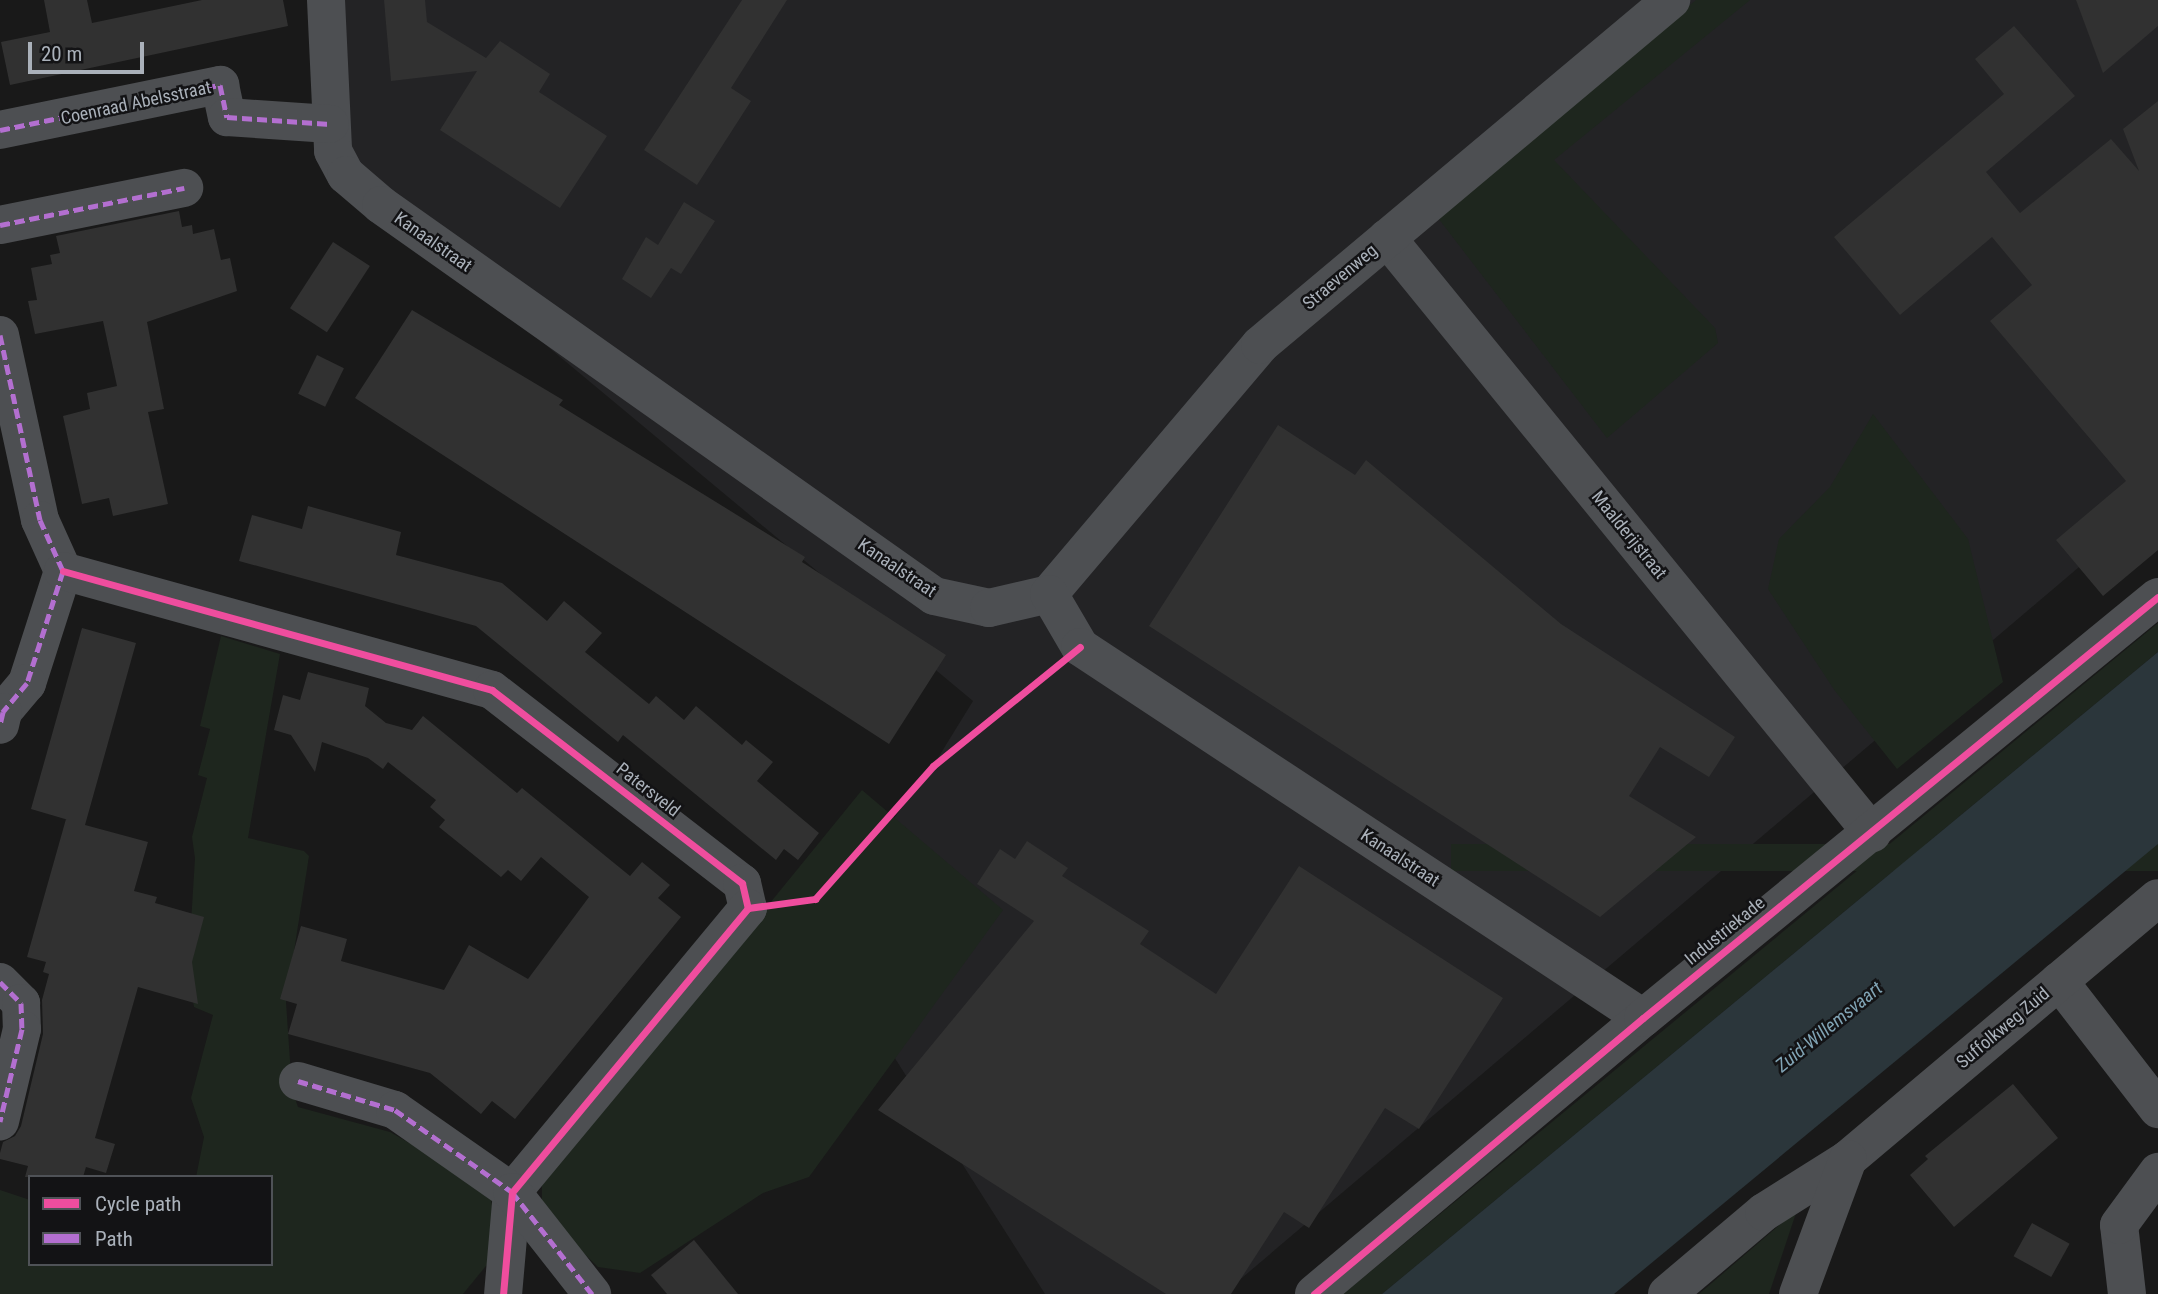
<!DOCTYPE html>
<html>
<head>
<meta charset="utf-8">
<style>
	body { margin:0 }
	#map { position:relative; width:2158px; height:1294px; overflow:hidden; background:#191919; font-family:"Roboto Condensed",sans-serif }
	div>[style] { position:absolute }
	.built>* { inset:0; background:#232325 }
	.green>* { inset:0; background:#1e261e; transform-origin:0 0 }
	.water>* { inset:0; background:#2b363b }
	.building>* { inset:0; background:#313131; transform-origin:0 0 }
	.minor>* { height:38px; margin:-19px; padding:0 19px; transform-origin:19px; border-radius:19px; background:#4d4f52 }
	.quiet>* { height:5px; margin-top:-2.5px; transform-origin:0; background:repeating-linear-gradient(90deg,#b36fd0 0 10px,transparent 0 15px) }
	.cycleway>* { height:7px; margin:-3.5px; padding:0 3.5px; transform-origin:3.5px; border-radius:3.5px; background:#ef4d9e }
	span { translate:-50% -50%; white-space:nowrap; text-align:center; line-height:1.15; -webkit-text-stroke:5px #131315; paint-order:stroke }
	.street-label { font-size:18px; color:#aab1ba }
	.water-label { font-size:19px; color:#81a4b5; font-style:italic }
	.legend { position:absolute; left:28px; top:1175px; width:245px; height:91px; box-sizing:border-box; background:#131315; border:2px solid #4f5257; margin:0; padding:9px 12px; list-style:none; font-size:21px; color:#aab1ba }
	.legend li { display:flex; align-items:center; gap:14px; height:35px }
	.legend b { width:35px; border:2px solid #4f5257 }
	.scale { position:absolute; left:28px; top:42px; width:116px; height:32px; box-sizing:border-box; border:4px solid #aab1ba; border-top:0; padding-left:9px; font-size:21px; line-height:24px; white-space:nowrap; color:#aab1ba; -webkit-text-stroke:5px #131315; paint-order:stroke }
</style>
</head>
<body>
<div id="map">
	<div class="built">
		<div style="clip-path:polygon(340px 0,2158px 0,2158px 500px,1223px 1294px,1045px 1294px,812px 928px,933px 766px,973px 701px,338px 172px)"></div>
	</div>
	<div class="green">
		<div style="clip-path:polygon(1696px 0,1750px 0,1554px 160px,1715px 328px,1718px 343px,1607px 438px,1435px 214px)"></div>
		<div style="clip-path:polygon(1873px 414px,1968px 539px,2003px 682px,1897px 769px,1835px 691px,1768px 589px,1779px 539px,1830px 487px)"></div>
		<div style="clip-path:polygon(2158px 623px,2158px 652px,1382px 1294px,1343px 1294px)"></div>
		<div style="clip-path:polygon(221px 636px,280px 654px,248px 838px,304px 851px,309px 856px,286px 1002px,292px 1090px,298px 1107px,390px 1132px,467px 1176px,491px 1199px,499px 1250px,463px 1294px,0 1294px,0 1190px,30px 1200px,30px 1264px,271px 1264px,271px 1177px,196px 1177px,204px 1137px,191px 1098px,213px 1015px,194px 1007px,188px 972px,195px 858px,192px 837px,207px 778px,198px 775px,210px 729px,200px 726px)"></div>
		<div style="clip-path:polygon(862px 790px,1003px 910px,809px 1177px,763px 1193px,640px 1273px,598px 1267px,542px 1213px,542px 1183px)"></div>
		<div style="left:2158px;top:844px;width:27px;height:707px;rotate:90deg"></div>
		<div style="clip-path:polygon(1797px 1210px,1769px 1294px,1699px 1294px)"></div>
	</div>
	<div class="water">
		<div style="clip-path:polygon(2158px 652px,2158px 844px,1614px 1294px,1382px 1294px)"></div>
	</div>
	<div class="building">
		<div style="clip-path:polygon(44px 0,87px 0,92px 23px,202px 0,283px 0,288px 26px,10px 85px,1px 42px,50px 32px)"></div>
		<div style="clip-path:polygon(384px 0,425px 0,427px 22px,486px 58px,500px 41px,550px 74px,539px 92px,607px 136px,560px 208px,440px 130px,477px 71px,391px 81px)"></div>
		<div style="clip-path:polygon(742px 0,787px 0,731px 88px,751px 101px,697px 185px,644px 150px)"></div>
		<div style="clip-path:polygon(2076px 0,2158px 0,2158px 26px,2103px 73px)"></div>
		<div style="clip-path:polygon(2014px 26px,2075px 96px,1986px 172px,2020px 213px,2111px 139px,2139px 171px,2123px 129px,2158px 101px,2158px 550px,2103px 596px,2056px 540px,2126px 481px,1990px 321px,2032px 285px,1992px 237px,1900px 315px,1834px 237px,2004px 94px,1975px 59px)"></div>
		<div style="clip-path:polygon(684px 202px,715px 221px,681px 274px,671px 268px,651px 298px,622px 279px,646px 237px,658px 245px)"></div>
		<div style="clip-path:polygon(179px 211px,182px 227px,192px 225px,193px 234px,214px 229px,221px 260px,230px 258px,237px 291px,147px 322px,164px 409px,148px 412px,168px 504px,113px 516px,109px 498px,82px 504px,63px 416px,90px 409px,87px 393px,117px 386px,103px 321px,35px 334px,28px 301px,37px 300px,31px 268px,52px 264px,50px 255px,60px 253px,56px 236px)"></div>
		<div style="left:333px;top:242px;width:44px;height:79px;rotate:33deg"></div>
		<div style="clip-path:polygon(412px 310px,563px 400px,559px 405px,805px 557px,802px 562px,946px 655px,889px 744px,355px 398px)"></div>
		<div style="left:317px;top:355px;width:30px;height:43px;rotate:26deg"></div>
		<div style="clip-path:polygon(1278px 425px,1355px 475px,1366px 460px,1561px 624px,1735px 737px,1709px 777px,1660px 747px,1629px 796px,1696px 837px,1600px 917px,1149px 626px)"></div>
		<div style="clip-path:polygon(308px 506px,401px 532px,396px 555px,502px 583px,547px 621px,564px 601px,602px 633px,585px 652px,649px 704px,656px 696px,684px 720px,696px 706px,742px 745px,746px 740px,773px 762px,757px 781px,819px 833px,798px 860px,784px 849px,776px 860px,623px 735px,618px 742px,476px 626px,239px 561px,252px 515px,302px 529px)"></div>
		<div style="clip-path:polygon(82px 628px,136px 643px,85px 825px,148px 842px,134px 891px,157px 897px,155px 903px,204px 917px,192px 962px,198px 1004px,138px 987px,95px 1138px,115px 1144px,106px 1173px,86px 1167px,83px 1177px,25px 1177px,28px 1166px,0 1159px,0 1153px,3px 1142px,15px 1136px,21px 1126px,43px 1034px,42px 1000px,49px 974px,43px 972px,46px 962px,27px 957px,66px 819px,82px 824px,31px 809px)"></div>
		<div style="clip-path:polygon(308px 672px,369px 688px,365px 706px,386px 723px,412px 730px,423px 716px,517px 793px,522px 788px,630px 876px,642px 862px,670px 885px,658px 898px,681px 917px,515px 1119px,492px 1101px,481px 1114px,430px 1073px,288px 1034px,297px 1004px,280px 999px,301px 926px,347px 939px,341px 961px,444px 990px,469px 945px,528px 979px,589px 897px,541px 857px,521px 881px,508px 870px,501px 877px,439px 827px,445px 820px,430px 807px,436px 800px,388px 762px,383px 769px,368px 758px,322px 742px,315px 772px,291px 735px,274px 730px,283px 695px,300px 700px)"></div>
		<div style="clip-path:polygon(1027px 841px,1068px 868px,1062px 876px,1149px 931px,1140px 944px,1216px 994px,1299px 866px,1503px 998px,1419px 1129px,1385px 1108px,1309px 1228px,1284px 1212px,1231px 1294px,1166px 1294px,878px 1110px,1034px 921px,977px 884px,1000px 849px,1015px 859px)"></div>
		<div style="clip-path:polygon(2013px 1084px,2058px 1138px,1954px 1227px,1910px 1175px,1928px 1159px,1925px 1156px)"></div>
		<div style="left:2032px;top:1223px;width:43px;height:38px;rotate:29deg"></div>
		<div style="clip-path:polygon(694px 1240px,738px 1294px,667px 1294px,651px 1275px)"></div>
	</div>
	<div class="minor">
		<div style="left:326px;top:0;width:151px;rotate:87.3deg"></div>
		<div style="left:333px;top:151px;width:27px;rotate:62deg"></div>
		<div style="left:346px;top:175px;width:46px;rotate:40.6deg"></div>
		<div style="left:381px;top:205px;width:677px;rotate:35.26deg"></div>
		<div style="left:934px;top:596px;width:56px;rotate:12.3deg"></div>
		<div style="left:989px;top:608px;width:62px;rotate:-13.1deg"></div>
		<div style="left:0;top:130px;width:225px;rotate:-11.6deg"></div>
		<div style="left:220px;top:85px;width:33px;rotate:78deg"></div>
		<div style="left:227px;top:117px;width:103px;rotate:3.9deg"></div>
		<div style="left:0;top:225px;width:188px;rotate:-11.4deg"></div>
		<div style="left:1387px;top:238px;width:768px;rotate:50.82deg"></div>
		<div style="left:0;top:335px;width:189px;rotate:77.8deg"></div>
		<div style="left:40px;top:520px;width:56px;rotate:65.7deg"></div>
		<div style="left:63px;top:571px;width:118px;rotate:107.8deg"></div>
		<div style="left:27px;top:683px;width:38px;rotate:130deg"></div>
		<div style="left:3px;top:712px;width:13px;rotate:103deg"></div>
		<div style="left:63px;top:571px;width:445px;rotate:15.5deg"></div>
		<div style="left:492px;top:690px;width:316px;rotate:37.7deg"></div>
		<div style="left:742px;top:883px;width:26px;rotate:77deg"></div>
		<div style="left:748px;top:908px;width:369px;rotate:129.7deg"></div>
		<div style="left:512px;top:1192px;width:102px;rotate:95deg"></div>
		<div style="left:1049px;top:594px;width:326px;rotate:-49.7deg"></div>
		<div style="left:1260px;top:345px;width:537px;rotate:-40.01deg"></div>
		<div style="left:1049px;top:594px;width:61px;rotate:59.7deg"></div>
		<div style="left:1080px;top:647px;width:674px;rotate:33.38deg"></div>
		<div style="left:2059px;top:981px;width:162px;rotate:52.3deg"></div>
		<div style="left:0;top:982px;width:30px;rotate:45deg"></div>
		<div style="left:21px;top:1003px;width:26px;rotate:88deg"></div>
		<div style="left:22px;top:1029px;width:95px;rotate:103.4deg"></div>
		<div style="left:298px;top:1081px;width:101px;rotate:16.6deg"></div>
		<div style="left:395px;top:1110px;width:143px;rotate:35deg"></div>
		<div style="left:512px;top:1192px;width:130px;rotate:51.9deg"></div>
		<div style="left:1314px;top:1294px;width:429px;rotate:-40deg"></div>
		<div style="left:1643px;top:1018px;width:665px;rotate:-39.27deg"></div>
		<div style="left:1667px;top:1294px;width:127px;rotate:-40.2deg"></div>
		<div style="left:1764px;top:1212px;width:99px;rotate:-32.2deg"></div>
		<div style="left:1848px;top:1159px;width:405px;rotate:-40.1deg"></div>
		<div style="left:1798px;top:1294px;width:144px;rotate:-69.7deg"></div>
		<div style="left:2127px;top:1294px;width:69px;rotate:-96.6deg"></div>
		<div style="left:2119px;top:1225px;width:66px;rotate:-53.7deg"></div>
	</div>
	<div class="quiet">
		<div style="left:0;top:130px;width:225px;rotate:-11.6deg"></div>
		<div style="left:220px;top:85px;width:33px;rotate:78deg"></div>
		<div style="left:227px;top:117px;width:103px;rotate:3.9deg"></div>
		<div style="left:0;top:225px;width:188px;rotate:-11.4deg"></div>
		<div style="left:0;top:335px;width:189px;rotate:77.8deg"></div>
		<div style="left:40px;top:520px;width:56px;rotate:65.7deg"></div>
		<div style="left:63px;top:571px;width:118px;rotate:107.8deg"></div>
		<div style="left:27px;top:683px;width:38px;rotate:130deg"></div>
		<div style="left:3px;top:712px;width:13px;rotate:103deg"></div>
		<div style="left:0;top:982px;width:30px;rotate:45deg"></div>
		<div style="left:21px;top:1003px;width:26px;rotate:88deg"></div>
		<div style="left:22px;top:1029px;width:95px;rotate:103.4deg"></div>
		<div style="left:298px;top:1081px;width:101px;rotate:16.6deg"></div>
		<div style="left:395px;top:1110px;width:143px;rotate:35deg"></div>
		<div style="left:512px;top:1192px;width:130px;rotate:51.9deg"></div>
	</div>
	<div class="cycleway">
		<div style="left:63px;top:571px;width:445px;rotate:15.5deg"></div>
		<div style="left:492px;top:690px;width:316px;rotate:37.7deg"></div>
		<div style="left:742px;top:883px;width:26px;rotate:77deg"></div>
		<div style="left:748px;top:908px;width:369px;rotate:129.7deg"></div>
		<div style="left:512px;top:1192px;width:102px;rotate:95deg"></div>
		<div style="left:748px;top:908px;width:68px;rotate:-7.7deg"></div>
		<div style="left:815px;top:899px;width:178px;rotate:-48.4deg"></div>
		<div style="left:933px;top:766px;width:189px;rotate:-39deg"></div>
		<div style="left:1314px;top:1294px;width:429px;rotate:-40deg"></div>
		<div style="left:1643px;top:1018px;width:665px;rotate:-39.27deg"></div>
	</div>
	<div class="street-label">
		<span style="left:136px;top:103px;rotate:-12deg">Coenraad Abelsstraat</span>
		<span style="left:433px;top:242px;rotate:35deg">Kanaalstraat</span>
		<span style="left:1340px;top:277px;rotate:-40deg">Straevenweg</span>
		<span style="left:1629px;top:535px;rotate:51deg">Maalderijstraat</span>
		<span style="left:897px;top:568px;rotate:34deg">Kanaalstraat</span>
		<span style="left:648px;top:790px;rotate:38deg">Patersveld</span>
		<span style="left:1400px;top:858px;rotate:33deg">Kanaalstraat</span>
		<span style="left:1725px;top:931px;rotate:-39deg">Industriekade</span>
		<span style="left:2003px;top:1028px;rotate:-40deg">Suffolkweg Zuid</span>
	</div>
	<div class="water-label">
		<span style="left:1829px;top:1027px;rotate:-39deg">Zuid-Willemsvaart</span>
	</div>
	<ul class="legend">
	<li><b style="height:9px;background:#ef4d9e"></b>Cycle path</li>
	<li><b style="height:9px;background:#b36fd0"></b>Path</li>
	</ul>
	<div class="scale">20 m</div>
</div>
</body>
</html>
